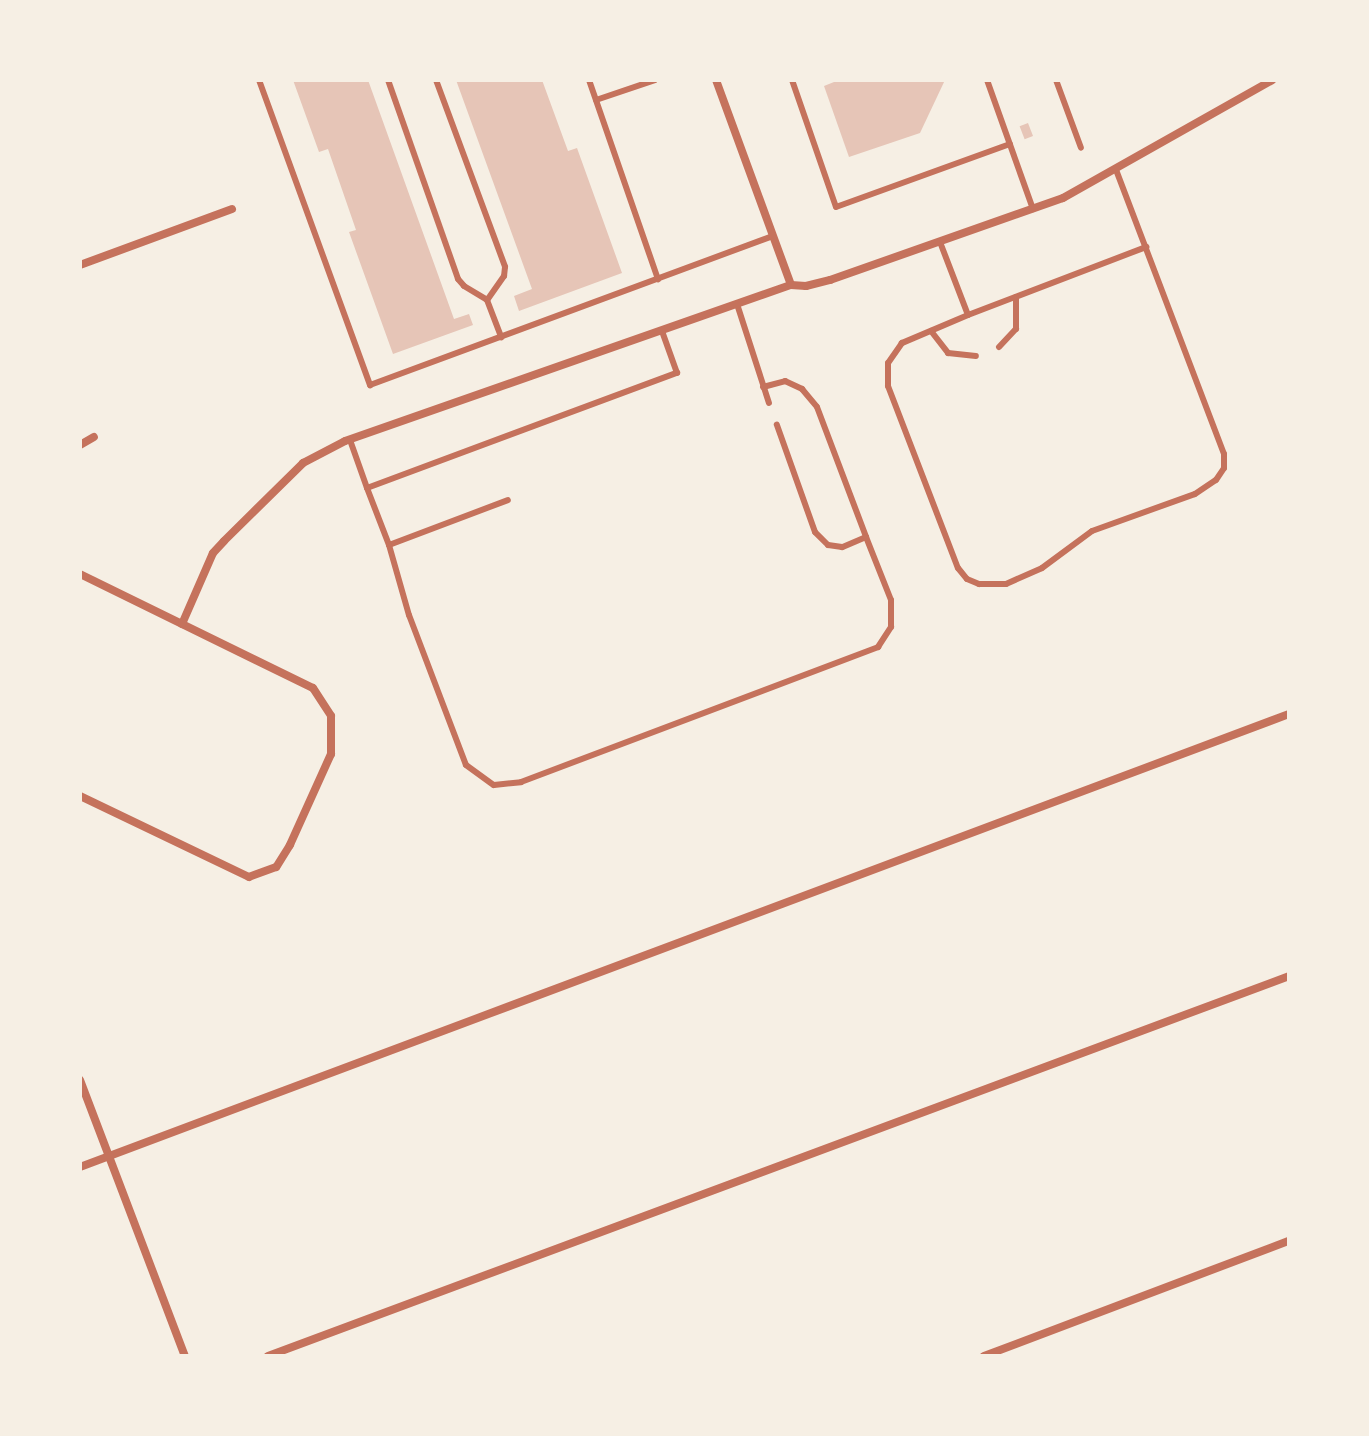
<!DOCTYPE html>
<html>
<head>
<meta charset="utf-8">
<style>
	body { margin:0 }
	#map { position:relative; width:1369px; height:1436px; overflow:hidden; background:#f6efe4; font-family:Ubuntu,sans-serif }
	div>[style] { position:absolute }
	.building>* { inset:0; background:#e6c5b7; transform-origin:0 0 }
	.service>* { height:6px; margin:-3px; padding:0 3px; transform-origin:3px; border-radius:3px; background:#c5725c }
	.minor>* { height:8px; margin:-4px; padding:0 4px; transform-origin:4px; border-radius:4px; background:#c5725c }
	span { translate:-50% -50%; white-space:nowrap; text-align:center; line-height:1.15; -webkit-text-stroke:6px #f6efe4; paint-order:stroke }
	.frame { position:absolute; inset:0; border:82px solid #f6efe4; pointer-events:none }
</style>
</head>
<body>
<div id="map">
	<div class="building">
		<div style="clip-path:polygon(293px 80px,368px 80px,454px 319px,469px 314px,473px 325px,393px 354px,349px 232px,356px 230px,328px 149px,319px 152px)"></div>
		<div style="clip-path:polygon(456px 80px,542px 80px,568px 151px,577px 148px,622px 273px,519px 311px,514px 296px,532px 289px)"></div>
		<div style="clip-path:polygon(839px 80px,945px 80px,920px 133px,849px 157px,824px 86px)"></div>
		<div style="left:1028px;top:123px;width:14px;height:9px;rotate:69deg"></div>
	</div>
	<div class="service">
		<div style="left:259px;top:80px;width:325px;rotate:70deg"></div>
		<div style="left:370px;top:385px;width:430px;rotate:-20.3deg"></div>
		<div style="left:388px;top:80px;width:211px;rotate:70.6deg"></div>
		<div style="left:458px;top:279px;width:9px;rotate:49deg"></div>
		<div style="left:464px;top:286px;width:27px;rotate:31deg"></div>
		<div style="left:487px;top:300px;width:40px;rotate:69deg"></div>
		<div style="left:436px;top:80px;width:199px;rotate:69.7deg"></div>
		<div style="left:505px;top:267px;width:9px;rotate:96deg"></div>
		<div style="left:504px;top:276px;width:29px;rotate:125deg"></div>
		<div style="left:589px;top:80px;width:211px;rotate:70.9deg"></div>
		<div style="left:792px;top:80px;width:134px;rotate:70.9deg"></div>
		<div style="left:836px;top:207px;width:185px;rotate:-19.9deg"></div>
		<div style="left:987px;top:80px;width:137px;rotate:70.4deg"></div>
		<div style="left:1056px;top:80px;width:72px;rotate:69.8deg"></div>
		<div style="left:596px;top:100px;width:62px;rotate:-18.7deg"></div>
		<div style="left:940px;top:242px;width:78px;rotate:69deg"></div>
		<div style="left:968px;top:315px;width:72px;rotate:157deg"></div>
		<div style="left:902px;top:343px;width:24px;rotate:125deg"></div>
		<div style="left:888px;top:363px;width:23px;rotate:90deg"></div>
		<div style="left:888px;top:386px;width:195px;rotate:69deg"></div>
		<div style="left:958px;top:568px;width:14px;rotate:51deg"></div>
		<div style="left:967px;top:579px;width:13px;rotate:23deg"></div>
		<div style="left:979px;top:584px;width:27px"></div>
		<div style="left:1006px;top:584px;width:39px;rotate:-24deg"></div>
		<div style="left:1042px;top:568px;width:62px;rotate:-36.5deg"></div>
		<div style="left:1092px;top:531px;width:109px;rotate:-19.8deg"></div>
		<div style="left:1195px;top:494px;width:25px;rotate:-34deg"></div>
		<div style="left:1216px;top:480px;width:14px;rotate:-56deg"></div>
		<div style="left:1224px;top:468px;width:14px;rotate:-90deg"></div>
		<div style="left:1224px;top:454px;width:304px;rotate:-110.8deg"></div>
		<div style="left:737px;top:304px;width:104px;rotate:72.1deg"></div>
		<div style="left:968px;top:315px;width:191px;rotate:-20.9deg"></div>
		<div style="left:931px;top:331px;width:28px;rotate:52deg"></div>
		<div style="left:948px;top:353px;width:28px;rotate:6deg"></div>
		<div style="left:999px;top:347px;width:25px;rotate:-47deg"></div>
		<div style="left:1016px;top:329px;width:32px;rotate:-90deg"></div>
		<div style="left:763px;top:387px;width:23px;rotate:-15deg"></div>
		<div style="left:785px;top:381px;width:19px;rotate:25deg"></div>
		<div style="left:802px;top:389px;width:23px;rotate:50deg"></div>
		<div style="left:817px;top:407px;width:139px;rotate:69.3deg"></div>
		<div style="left:866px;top:537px;width:26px;rotate:157deg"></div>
		<div style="left:842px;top:547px;width:14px;rotate:-172deg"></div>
		<div style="left:828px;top:545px;width:18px;rotate:-135deg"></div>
		<div style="left:815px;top:532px;width:114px;rotate:-109.6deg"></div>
		<div style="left:350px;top:440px;width:51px;rotate:70.5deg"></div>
		<div style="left:367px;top:488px;width:331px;rotate:-20.4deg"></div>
		<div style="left:677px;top:373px;width:45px;rotate:-109.7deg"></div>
		<div style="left:367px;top:488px;width:61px;rotate:68.9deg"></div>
		<div style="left:389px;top:545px;width:127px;rotate:-20.7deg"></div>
		<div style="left:389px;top:545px;width:73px;rotate:74.1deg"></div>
		<div style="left:409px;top:615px;width:160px;rotate:69.2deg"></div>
		<div style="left:466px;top:765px;width:34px;rotate:36deg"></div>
		<div style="left:494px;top:785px;width:27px;rotate:-6deg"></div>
		<div style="left:521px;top:782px;width:382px;rotate:-20.7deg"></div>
		<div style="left:878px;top:647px;width:24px;rotate:-57deg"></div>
		<div style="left:891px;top:627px;width:27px;rotate:-90deg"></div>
		<div style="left:891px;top:600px;width:68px;rotate:-111.6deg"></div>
	</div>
	<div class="minor">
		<div style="left:716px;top:80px;width:218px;rotate:69.9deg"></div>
		<div style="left:80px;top:265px;width:162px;rotate:-20.2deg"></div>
		<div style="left:80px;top:445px;width:16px;rotate:-30deg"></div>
		<div style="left:80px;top:574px;width:259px;rotate:26.1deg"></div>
		<div style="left:313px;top:688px;width:33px;rotate:57deg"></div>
		<div style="left:331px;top:716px;width:38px;rotate:90deg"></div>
		<div style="left:331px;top:754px;width:100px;rotate:114.3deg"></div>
		<div style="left:290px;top:845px;width:26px;rotate:122deg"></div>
		<div style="left:276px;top:867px;width:29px;rotate:160deg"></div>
		<div style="left:249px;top:877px;width:187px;rotate:-154.4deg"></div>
		<div style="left:182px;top:624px;width:77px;rotate:-66.4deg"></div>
		<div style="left:213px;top:553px;width:16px;rotate:-47deg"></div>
		<div style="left:224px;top:541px;width:111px;rotate:-44.6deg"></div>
		<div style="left:303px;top:463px;width:47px;rotate:-27.6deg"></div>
		<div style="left:345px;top:441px;width:472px;rotate:-19.3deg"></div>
		<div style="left:791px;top:285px;width:15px;rotate:4deg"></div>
		<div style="left:806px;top:286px;width:25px;rotate:-14deg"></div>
		<div style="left:830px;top:280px;width:247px;rotate:-19.4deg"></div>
		<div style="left:1063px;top:198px;width:240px;rotate:-29.4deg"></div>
		<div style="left:80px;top:1080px;width:295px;rotate:69.2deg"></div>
		<div style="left:80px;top:1167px;width:1291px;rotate:-20.54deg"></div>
		<div style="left:268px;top:1356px;width:1089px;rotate:-20.41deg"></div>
		<div style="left:984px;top:1356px;width:326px;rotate:-20.7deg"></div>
	</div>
	<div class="frame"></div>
</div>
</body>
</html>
